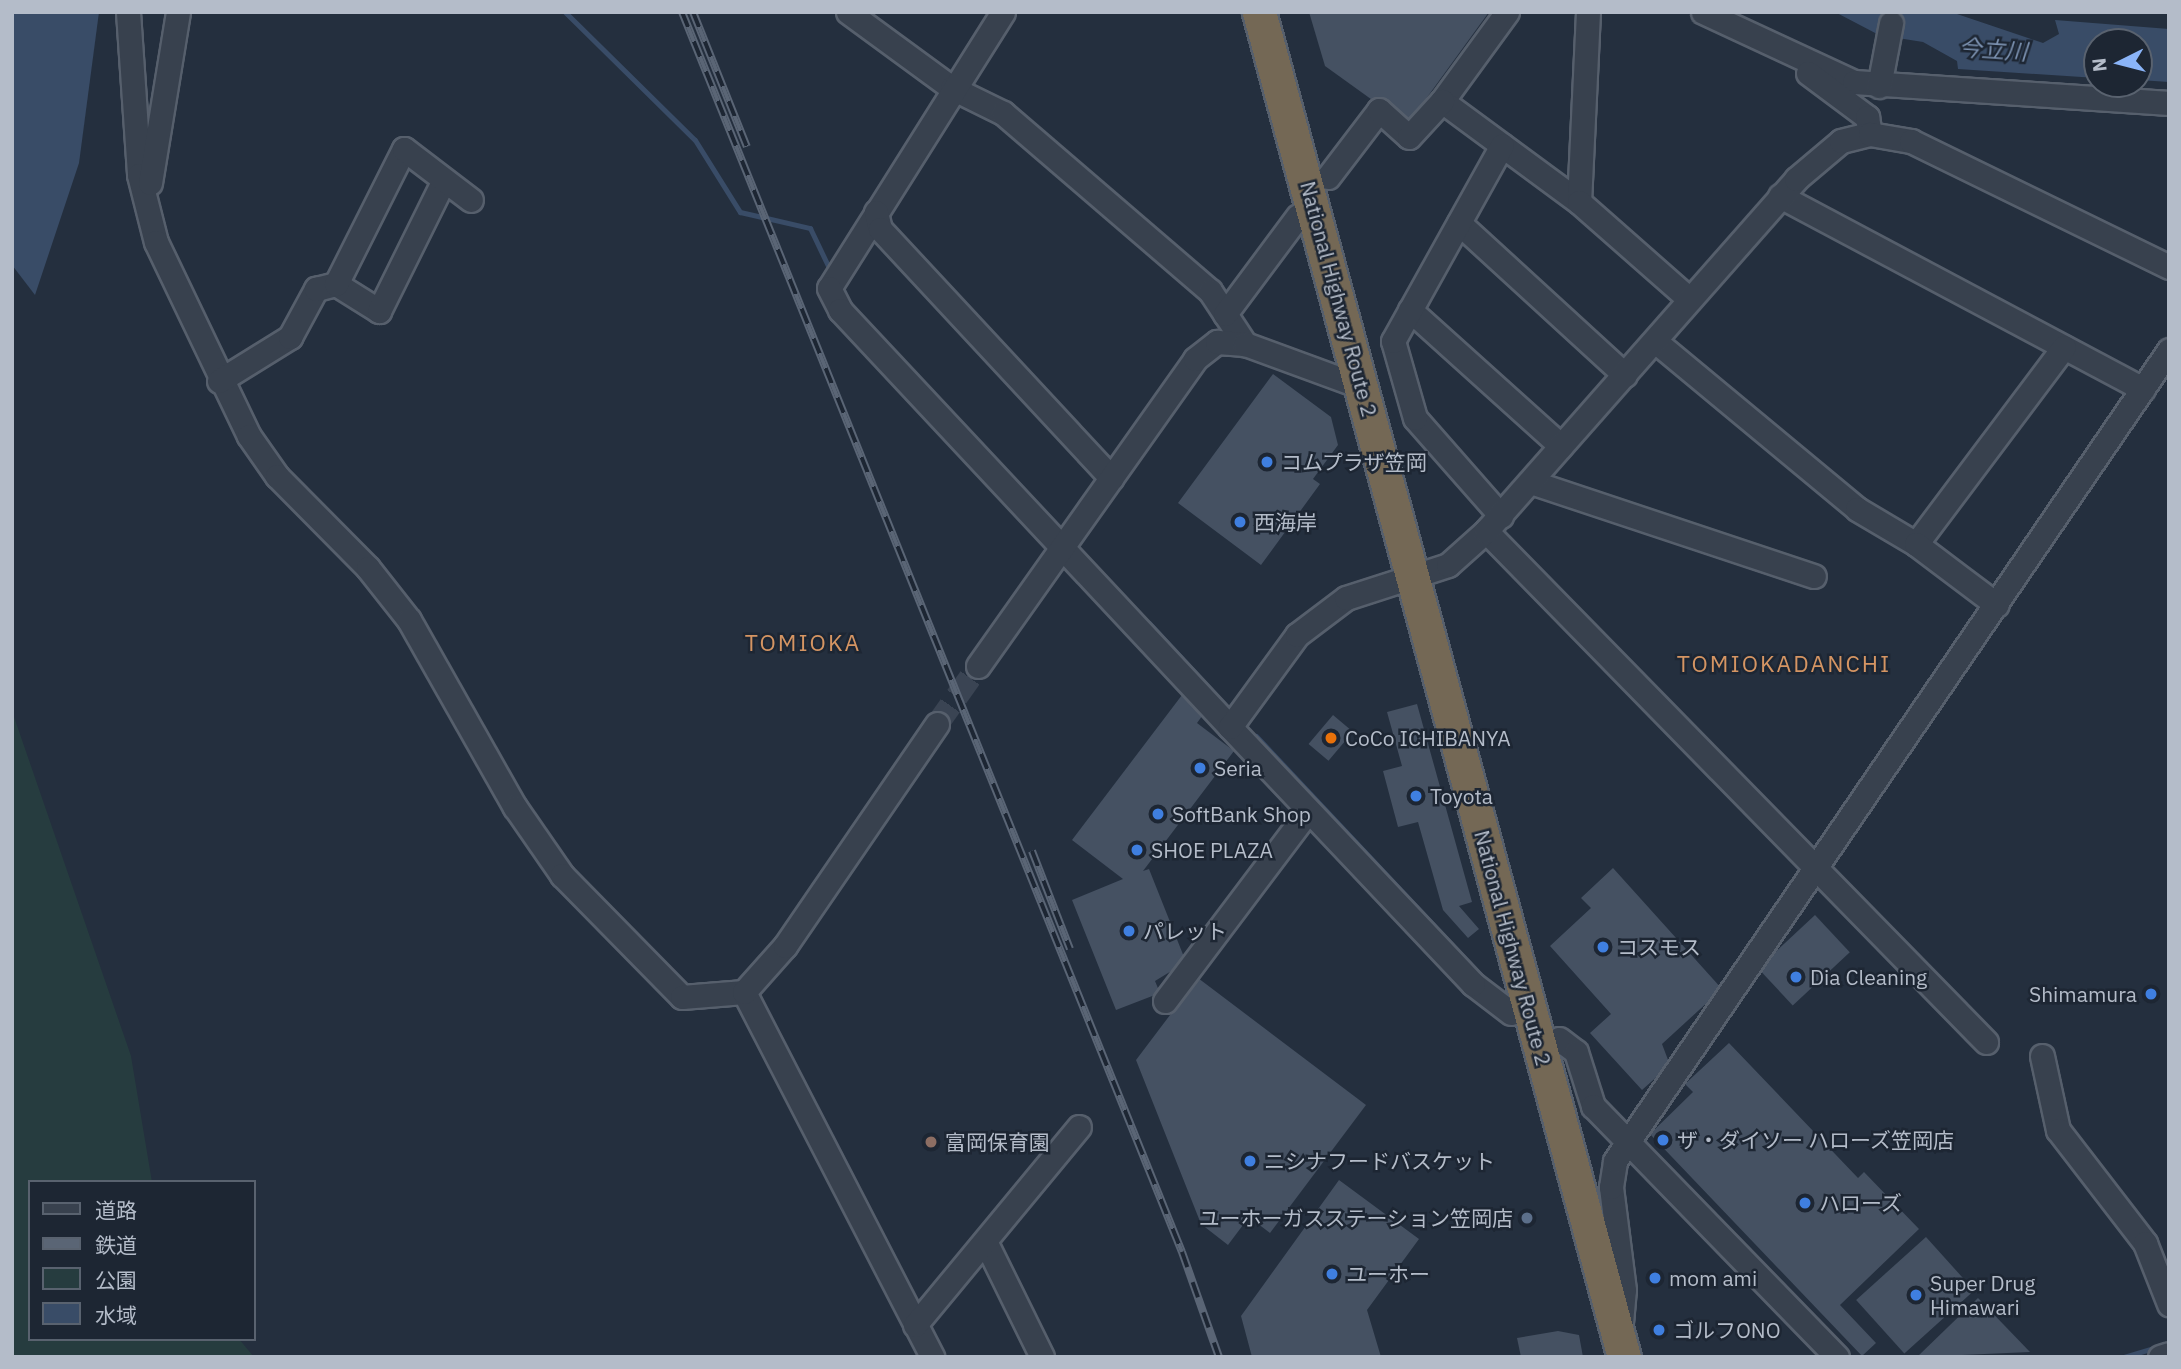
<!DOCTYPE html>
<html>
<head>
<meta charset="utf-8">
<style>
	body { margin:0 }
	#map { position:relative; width:2181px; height:1369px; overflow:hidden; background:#242f3e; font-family:"IBM Plex Sans","Noto Sans JP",sans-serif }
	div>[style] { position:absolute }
	.green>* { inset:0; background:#263c3f }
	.water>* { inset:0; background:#394c67 }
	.stream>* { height:5px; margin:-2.5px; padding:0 2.5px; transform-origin:2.5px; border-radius:2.5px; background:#394c67 }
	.building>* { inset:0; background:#455162; transform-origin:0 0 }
	.minor-tunnel>* { height:23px; margin-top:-11.5px; transform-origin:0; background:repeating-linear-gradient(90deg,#3a4453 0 23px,transparent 0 34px) }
	.roads { filter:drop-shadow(2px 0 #565f6c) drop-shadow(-2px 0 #565f6c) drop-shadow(0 2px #565f6c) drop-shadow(0 -2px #565f6c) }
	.minor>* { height:23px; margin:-11.5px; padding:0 11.5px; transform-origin:11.5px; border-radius:11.5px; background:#38414e }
	.highway>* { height:33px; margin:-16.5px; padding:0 16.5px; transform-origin:16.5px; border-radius:16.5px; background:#746855 }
	.rail>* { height:8px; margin-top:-4px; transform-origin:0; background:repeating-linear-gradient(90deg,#1d2633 0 16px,#5a6575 0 32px); box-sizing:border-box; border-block:2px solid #5a6575 }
	.dots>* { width:19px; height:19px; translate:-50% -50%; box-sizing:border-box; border:4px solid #1d2633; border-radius:50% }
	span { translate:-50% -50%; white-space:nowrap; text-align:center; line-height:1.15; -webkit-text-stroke:5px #1d2633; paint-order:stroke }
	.street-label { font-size:21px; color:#b4bcc9 }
	.poi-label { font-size:21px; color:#b4bcc9 }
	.left { translate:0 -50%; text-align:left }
	.right { translate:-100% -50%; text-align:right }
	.water-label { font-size:23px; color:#7c92b1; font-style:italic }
	.neighbourhood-label { font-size:23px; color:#d59563; letter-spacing:2px }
	.frame { position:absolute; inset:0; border:14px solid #b4bcc9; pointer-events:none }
	.legend { position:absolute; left:28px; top:1180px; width:228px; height:161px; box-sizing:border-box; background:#1d2633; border:2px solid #59626f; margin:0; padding:9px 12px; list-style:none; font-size:21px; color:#b4bcc9 }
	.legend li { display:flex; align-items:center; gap:14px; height:35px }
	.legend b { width:35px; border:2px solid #59626f }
	.north { position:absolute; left:2083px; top:28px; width:70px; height:70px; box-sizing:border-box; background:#1d2633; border:2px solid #59626f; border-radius:50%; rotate:264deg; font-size:19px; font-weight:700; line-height:28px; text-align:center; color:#b4bcc9 }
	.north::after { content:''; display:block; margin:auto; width:24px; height:32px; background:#8ab4f8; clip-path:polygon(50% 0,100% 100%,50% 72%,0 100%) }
</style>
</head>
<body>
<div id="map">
	<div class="green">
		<div style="clip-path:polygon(12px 711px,131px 1056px,152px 1182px,30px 1182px,30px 1339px,239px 1339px,254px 1357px,12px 1357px)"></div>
	</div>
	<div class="water">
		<div style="clip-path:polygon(12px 12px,99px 12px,79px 163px,35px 295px,12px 265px)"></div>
		<div style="clip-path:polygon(1835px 12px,1957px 14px,2043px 43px,2059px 34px,2055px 20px,2169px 29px,2169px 82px,2139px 80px,2139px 42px,2097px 42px,2097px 78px,1958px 69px,1957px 61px,1923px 42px,1879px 35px)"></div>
	</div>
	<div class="stream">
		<div style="left:565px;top:12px;width:182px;rotate:44.6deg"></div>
		<div style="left:695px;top:140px;width:85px;rotate:58deg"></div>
		<div style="left:740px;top:212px;width:72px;rotate:12.9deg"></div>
		<div style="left:810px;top:228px;width:49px;rotate:64.5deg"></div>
		<div style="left:1149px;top:623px;width:110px;rotate:47.2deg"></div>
		<div style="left:1256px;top:736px;width:336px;rotate:46.8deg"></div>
		<div style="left:2124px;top:1357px;width:34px;rotate:-17deg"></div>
	</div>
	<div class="building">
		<div style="clip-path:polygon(1309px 12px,1489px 12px,1407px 125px,1325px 66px)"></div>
		<div style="clip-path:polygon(1273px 374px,1331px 417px,1338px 445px,1313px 479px,1320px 484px,1261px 565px,1178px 503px)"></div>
		<div style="clip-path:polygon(1182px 695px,1205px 712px,1197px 723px,1234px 751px,1143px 871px,1149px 869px,1186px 962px,1155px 981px,1160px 993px,1116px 1010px,1072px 900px,1123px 879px,1072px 840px)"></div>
		<div style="clip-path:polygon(1417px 704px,1472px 902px,1459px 906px,1479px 929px,1468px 938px,1443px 910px,1418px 822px,1398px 827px,1383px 771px,1402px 766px,1387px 712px)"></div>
		<div style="left:1333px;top:715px;width:26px;height:38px;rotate:40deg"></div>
		<div style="clip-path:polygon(1613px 868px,1722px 989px,1662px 1044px,1670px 1065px,1642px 1090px,1590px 1033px,1611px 1014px,1550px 946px,1591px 908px,1581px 898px)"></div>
		<div style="left:1815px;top:915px;width:51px;height:78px;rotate:47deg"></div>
		<div style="clip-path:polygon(1198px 978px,1366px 1105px,1270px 1233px,1249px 1217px,1228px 1245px,1201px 1224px,1136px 1060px)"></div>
		<div style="clip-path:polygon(1729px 1043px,1858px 1178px,1864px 1172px,1919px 1229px,1840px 1305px,1876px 1343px,1862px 1356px,1650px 1134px,1693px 1092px,1685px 1084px)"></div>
		<div style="clip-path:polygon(1339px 1180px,1419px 1239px,1367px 1310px,1381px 1357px,1252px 1357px,1241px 1316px)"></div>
		<div style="left:1926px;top:1237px;width:72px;height:94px;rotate:48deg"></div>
		<div style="clip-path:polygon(1978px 1298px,2030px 1352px,1917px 1357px)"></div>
		<div style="clip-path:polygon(1558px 1331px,1579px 1335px,1583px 1357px,1521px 1357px,1517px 1338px)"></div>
	</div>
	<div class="minor-tunnel">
		<div style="left:937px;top:724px;width:71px;rotate:-54.7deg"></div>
	</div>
	<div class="roads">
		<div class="minor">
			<div style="left:128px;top:12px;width:163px;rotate:86.1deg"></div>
			<div style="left:139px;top:175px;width:69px;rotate:75.8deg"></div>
			<div style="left:156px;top:242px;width:215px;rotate:64.4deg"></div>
			<div style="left:249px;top:436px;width:49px;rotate:55deg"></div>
			<div style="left:277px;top:476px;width:129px;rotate:45.3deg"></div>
			<div style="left:368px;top:568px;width:66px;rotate:51.7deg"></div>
			<div style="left:409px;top:620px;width:215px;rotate:60.5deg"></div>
			<div style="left:515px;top:807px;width:83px;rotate:55.3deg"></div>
			<div style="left:562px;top:875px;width:171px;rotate:45.5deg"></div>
			<div style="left:682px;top:997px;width:62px;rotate:-4.6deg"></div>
			<div style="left:848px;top:12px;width:129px;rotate:36.2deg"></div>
			<div style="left:952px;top:88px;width:57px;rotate:26.1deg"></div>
			<div style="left:1003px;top:113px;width:273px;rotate:40.7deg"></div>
			<div style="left:1210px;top:291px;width:64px;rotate:56.6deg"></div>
			<div style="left:1003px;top:12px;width:326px;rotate:122.2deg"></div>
			<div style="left:829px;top:288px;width:25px;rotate:63deg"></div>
			<div style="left:840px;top:310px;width:571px;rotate:46.92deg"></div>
			<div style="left:1507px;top:12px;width:110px;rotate:126.1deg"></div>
			<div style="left:1442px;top:101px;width:170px;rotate:36.4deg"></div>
			<div style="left:1588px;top:12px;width:190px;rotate:92.7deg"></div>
			<div style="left:1579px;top:202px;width:147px;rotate:41.4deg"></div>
			<div style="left:1703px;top:12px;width:166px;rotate:24.9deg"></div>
			<div style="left:1854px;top:82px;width:316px;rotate:3.8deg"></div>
			<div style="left:1808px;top:73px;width:74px;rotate:36.7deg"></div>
			<div style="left:1867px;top:117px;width:17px;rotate:80deg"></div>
			<div style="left:1879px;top:86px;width:64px;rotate:-79.2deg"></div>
			<div style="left:1328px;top:177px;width:84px;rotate:-52.7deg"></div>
			<div style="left:1379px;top:110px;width:40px;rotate:42deg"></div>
			<div style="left:1409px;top:137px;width:49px;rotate:-47.5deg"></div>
			<div style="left:150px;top:183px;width:173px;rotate:-80.7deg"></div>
			<div style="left:1780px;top:196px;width:411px;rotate:28deg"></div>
			<div style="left:876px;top:212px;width:17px;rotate:77deg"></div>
			<div style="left:880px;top:229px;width:340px;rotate:47.1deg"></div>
			<div style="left:1459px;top:223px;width:225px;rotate:42.5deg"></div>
			<div style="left:336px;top:284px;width:51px;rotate:32.1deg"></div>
			<div style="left:379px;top:311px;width:146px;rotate:-63.6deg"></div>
			<div style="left:1410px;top:310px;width:203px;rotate:42deg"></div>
			<div style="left:1225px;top:314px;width:122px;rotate:-53.3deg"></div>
			<div style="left:1655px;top:341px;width:263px;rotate:39.7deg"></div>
			<div style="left:1857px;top:509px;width:69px;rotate:30.7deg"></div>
			<div style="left:1916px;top:544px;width:246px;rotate:-53.1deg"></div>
			<div style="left:219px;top:381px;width:84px;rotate:-31.8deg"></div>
			<div style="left:290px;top:337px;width:55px;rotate:-61.6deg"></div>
			<div style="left:316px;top:289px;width:21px;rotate:-14deg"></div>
			<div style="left:336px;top:284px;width:151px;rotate:-63.3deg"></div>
			<div style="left:404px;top:149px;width:84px;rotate:37.3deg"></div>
			<div style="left:1531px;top:482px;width:298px;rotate:18.4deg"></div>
			<div style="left:1501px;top:516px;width:130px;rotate:-131.3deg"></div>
			<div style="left:1415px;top:418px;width:80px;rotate:-105.9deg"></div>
			<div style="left:1393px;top:341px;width:224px;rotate:-60.9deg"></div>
			<div style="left:1486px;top:531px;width:715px;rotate:45.62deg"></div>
			<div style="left:1916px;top:544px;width:101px;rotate:37deg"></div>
			<div style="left:978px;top:666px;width:376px;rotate:-54.7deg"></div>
			<div style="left:1195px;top:359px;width:28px;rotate:-38deg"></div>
			<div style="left:1217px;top:342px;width:28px;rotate:4deg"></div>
			<div style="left:1245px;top:344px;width:128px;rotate:20.1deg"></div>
			<div style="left:744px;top:992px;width:411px;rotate:62.7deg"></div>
			<div style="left:744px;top:992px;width:62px;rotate:-48.3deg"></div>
			<div style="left:785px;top:946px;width:269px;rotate:-55.6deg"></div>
			<div style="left:1165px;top:1001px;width:238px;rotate:-53deg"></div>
			<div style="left:1511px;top:1013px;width:48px;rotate:-142.7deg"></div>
			<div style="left:1473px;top:984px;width:354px;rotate:-133.4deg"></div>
			<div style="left:1230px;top:727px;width:114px;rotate:-53.9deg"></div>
			<div style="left:1297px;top:635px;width:61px;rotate:-37.1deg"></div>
			<div style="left:1346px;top:598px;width:107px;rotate:-17.9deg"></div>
			<div style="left:1448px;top:565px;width:51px;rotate:-41.8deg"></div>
			<div style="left:1486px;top:531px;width:469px;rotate:-48.6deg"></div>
			<div style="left:1796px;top:179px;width:59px;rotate:-40.2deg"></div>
			<div style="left:1841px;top:141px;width:30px;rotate:-14deg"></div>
			<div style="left:1870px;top:134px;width:42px;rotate:9.7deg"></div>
			<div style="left:1911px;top:141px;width:287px;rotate:26deg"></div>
			<div style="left:1559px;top:1039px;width:21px;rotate:37deg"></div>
			<div style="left:1576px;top:1052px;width:57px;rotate:72.5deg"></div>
			<div style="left:1593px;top:1106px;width:350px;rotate:45.8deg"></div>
			<div style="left:2042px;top:1056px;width:76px;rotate:77.8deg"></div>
			<div style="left:2058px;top:1130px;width:143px;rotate:52.4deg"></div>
			<div style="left:2145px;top:1243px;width:66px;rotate:68.5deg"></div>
			<div style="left:986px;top:1243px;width:127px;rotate:63.8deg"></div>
			<div style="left:1621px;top:1323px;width:33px;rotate:-85deg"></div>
			<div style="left:1624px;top:1290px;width:104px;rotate:-97.2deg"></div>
			<div style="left:1611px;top:1187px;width:26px;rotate:-81deg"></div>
			<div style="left:1615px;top:1161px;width:982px;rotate:-55.66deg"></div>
			<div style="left:915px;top:1325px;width:257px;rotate:-50.4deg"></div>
			<div style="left:2160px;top:1357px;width:9px;rotate:-18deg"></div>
		</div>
		<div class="highway">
			<div style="left:1259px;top:12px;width:1394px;rotate:74.82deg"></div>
		</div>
	</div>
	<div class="rail">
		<div style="left:682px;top:12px;width:1337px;rotate:68.04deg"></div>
		<div style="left:1182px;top:1252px;width:111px;rotate:70.6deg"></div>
		<div style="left:693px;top:12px;width:145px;rotate:68.2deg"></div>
		<div style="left:1032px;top:851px;width:105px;rotate:68.8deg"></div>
	</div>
	<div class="dots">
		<div style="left:1267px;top:462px;background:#3f7fe0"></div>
		<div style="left:1240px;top:522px;background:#3f7fe0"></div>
		<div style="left:1331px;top:738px;background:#e8710a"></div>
		<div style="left:1200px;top:768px;background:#3f7fe0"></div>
		<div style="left:1416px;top:796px;background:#3f7fe0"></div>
		<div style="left:1158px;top:814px;background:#3f7fe0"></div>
		<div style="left:1137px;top:850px;background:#3f7fe0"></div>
		<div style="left:1129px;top:931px;background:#3f7fe0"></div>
		<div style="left:1603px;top:947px;background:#3f7fe0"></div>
		<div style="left:1796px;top:977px;background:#3f7fe0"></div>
		<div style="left:2151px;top:994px;background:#3f7fe0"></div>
		<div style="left:1663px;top:1140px;background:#3f7fe0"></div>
		<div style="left:931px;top:1142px;background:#8d6e63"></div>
		<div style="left:1250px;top:1161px;background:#3f7fe0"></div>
		<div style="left:1805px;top:1203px;background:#3f7fe0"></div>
		<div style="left:1527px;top:1218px;background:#5c6f8a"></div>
		<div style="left:1332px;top:1274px;background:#3f7fe0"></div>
		<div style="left:1655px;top:1278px;background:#3f7fe0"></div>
		<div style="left:1916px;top:1295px;background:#3f7fe0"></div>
		<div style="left:1659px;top:1330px;background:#3f7fe0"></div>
	</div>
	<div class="street-label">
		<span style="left:1339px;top:299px;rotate:75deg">National Highway Route 2</span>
		<span style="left:1513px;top:948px;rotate:75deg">National Highway Route 2</span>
	</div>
	<div class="poi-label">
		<span class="left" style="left:1281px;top:462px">コムプラザ笠岡</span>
		<span class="left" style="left:1254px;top:522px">西海岸</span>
		<span class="left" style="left:1345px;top:738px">CoCo ICHIBANYA</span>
		<span class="left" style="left:1214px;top:768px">Seria</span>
		<span class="left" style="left:1430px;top:796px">Toyota</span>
		<span class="left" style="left:1172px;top:814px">SoftBank Shop</span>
		<span class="left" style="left:1151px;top:850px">SHOE PLAZA</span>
		<span class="left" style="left:1143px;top:931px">パレット</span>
		<span class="left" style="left:1617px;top:947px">コスモス</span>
		<span class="left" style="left:1810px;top:977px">Dia Cleaning</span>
		<span class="right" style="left:2137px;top:994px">Shimamura</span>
		<span class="left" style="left:1677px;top:1140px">ザ・ダイソー ハローズ笠岡店</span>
		<span class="left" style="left:945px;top:1142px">富岡保育園</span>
		<span class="left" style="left:1264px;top:1161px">ニシナフードバスケット</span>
		<span class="left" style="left:1819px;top:1203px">ハローズ</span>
		<span class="right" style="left:1513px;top:1218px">ユーホーガスステーション笠岡店</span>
		<span class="left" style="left:1346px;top:1274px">ユーホー</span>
		<span class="left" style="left:1669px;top:1278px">mom ami</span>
		<span class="left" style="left:1930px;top:1295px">Super Drug<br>Himawari</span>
		<span class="left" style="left:1673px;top:1330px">ゴルフONO</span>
	</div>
	<div class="water-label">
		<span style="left:1993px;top:49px;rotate:4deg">今立川</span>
	</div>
	<div class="neighbourhood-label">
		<span style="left:803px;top:642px">TOMIOKA</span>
		<span style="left:1784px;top:663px">TOMIOKADANCHI</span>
	</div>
	<div class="frame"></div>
	<ul class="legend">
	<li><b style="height:9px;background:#38414e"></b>道路</li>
	<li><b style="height:9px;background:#5a6575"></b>鉄道</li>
	<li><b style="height:19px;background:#263c3f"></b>公園</li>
	<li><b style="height:19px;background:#394c67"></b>水域</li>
	</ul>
	<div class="north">N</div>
</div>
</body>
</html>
